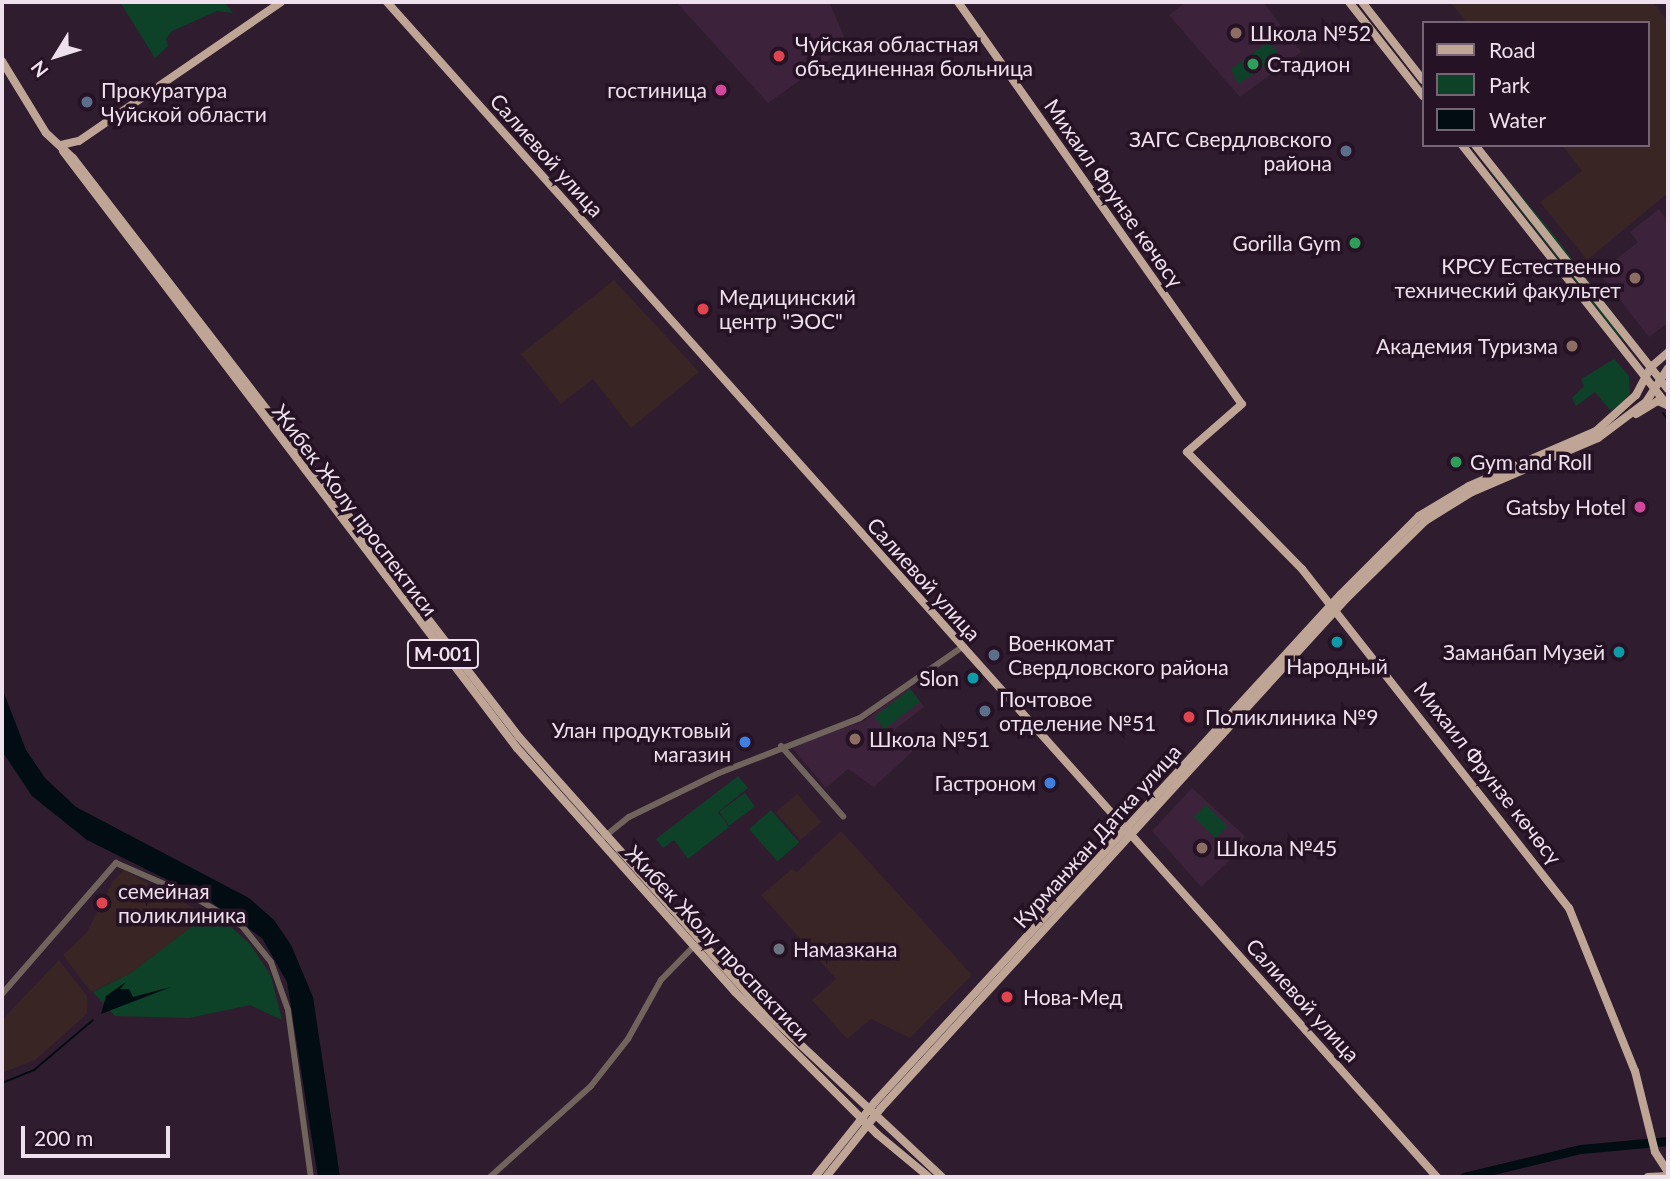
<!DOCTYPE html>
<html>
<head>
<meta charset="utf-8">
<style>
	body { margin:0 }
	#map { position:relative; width:1670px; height:1179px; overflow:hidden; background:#2f1c2e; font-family:Lato,sans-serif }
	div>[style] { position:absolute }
	.commercial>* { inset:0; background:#392525; transform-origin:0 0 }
	.industrial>* { inset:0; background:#392524 }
	.built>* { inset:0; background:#3c233b }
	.green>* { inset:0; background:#0e4228; transform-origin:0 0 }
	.water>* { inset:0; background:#010d12 }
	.stream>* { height:2px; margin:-1px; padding:0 1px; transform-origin:1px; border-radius:1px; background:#010d12 }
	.river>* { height:9px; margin:-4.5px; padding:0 4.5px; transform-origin:4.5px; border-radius:4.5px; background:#010d12 }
	.minor>* { height:6px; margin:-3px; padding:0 3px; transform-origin:3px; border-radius:3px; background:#71645d }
	.major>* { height:8px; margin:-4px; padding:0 4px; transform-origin:4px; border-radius:4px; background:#bfa595 }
	.dots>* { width:19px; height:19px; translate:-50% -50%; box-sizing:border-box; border:4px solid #251224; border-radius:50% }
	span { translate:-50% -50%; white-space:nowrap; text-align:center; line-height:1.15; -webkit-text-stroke:7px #251224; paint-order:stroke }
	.shield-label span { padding:2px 5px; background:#251224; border:2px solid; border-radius:5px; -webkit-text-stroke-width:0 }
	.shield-label { font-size:19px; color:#eee0ed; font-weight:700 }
	.poi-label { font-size:21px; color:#eee0ed }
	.left { translate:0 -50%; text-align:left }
	.right { translate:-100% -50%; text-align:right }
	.street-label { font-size:21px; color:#eee0ed }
	.frame { position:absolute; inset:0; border:4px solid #eee0ed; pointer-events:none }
	.legend { position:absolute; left:1422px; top:21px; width:228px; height:126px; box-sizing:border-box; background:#251224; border:2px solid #756474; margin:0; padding:9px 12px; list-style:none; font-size:21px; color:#eee0ed }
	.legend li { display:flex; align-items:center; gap:14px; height:35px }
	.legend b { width:35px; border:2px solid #756474 }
	.north { position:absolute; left:21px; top:21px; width:70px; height:70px; -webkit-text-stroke:5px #251224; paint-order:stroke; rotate:232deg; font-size:19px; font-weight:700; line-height:28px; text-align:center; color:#eee0ed }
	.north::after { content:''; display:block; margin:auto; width:24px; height:32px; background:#eee0ed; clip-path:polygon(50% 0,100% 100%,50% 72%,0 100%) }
	.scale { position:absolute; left:21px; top:1126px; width:149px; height:32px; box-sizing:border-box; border:4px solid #eee0ed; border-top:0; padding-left:9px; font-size:21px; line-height:24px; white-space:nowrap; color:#eee0ed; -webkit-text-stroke:5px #251224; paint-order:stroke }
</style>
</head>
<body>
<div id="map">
	<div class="commercial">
		<div style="left:797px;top:794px;width:37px;height:28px;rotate:49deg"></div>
		<div style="clip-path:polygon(841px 831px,972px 975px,910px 1038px,871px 1019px,847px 1039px,812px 1000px,836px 979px,761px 895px,792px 869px,797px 872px)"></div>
	</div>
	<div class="industrial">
		<div style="clip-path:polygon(1450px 2px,1653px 2px,1668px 22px,1668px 193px,1587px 260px,1540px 202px,1582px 171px,1562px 145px,1647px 145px,1647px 23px,1467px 23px)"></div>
		<div style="clip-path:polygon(614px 280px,699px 372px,631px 428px,593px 379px,561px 404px,521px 354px)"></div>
		<div style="clip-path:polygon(124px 870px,207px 915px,131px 973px,91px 992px,63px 955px,87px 932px,113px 881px)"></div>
		<div style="clip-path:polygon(59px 960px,87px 996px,87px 1014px,35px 1060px,2px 1073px,2px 1020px)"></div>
	</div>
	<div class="built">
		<div style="clip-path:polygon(676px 2px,829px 2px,848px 46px,768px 103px)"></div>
		<div style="clip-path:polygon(1186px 2px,1263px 2px,1301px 52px,1240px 97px,1169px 15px)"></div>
		<div style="clip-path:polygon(1659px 209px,1668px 221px,1668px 323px,1649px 337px,1599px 273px,1638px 242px,1630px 232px)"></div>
		<div style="clip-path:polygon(909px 687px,924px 707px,893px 731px,913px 751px,874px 787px,848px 769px,826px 788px,791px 746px,864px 721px)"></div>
		<div style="clip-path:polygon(1192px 788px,1245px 836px,1229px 861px,1201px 887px,1152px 831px)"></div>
	</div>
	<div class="green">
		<div style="clip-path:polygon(120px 2px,224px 2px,233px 13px,217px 11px,172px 31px,166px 39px,168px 46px,155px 58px)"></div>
		<div style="clip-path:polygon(1268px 42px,1277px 51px,1276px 59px,1238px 84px,1231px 69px)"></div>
		<div style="clip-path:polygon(1495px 164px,1554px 235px,1637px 345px,1496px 165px)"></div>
		<div style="clip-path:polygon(1489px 170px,1490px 170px,1631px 348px,1616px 333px)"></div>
		<div style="clip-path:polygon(1614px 359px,1629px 376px,1630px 393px,1625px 400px,1611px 411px,1595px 392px,1576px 406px,1572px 398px,1584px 386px,1581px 379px)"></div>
		<div style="left:910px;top:689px;width:16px;height:45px;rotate:52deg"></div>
		<div style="clip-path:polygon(738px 776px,748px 788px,718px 812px,729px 827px,688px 859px,674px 840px,663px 848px,656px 839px)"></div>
		<div style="left:745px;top:793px;width:17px;height:32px;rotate:54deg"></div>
		<div style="left:1206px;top:805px;width:30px;height:17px;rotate:45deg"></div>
		<div style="left:771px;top:810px;width:43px;height:29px;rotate:49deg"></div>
		<div style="clip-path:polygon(207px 915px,230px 926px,250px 944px,271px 976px,282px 1020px,250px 1005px,189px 1018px,115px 1016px,93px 992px,131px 973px)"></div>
	</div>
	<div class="water">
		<div style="clip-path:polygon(2px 688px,26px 750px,45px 778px,76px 807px,249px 898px,274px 920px,291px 945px,313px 997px,340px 1177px,318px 1177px,287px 982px,262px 938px,208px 900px,87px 840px,32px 796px,2px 751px)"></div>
		<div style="clip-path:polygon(126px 982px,120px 989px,129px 989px,133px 997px,171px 987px,101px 1014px,106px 996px)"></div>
	</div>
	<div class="stream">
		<div style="left:1663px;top:413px;width:9px;rotate:54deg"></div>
		<div style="left:2px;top:1083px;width:35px;rotate:-22deg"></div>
		<div style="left:34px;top:1070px;width:77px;rotate:-40.3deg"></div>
	</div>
	<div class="river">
		<div style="left:1464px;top:1177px;width:120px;rotate:-13.5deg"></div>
		<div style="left:1581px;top:1149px;width:87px;rotate:-5.3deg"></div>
	</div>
	<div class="minor">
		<div style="left:781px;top:746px;width:94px;rotate:48.5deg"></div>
		<div style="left:604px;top:837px;width:32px;rotate:-39deg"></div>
		<div style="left:629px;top:817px;width:100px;rotate:-26.1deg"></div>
		<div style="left:719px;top:773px;width:151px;rotate:-21.3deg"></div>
		<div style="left:860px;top:718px;width:124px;rotate:-34.8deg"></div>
		<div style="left:2px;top:994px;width:174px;rotate:-49deg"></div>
		<div style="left:116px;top:863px;width:85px;rotate:23.6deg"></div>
		<div style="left:194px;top:897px;width:56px;rotate:31.1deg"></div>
		<div style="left:242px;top:926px;width:46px;rotate:51.1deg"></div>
		<div style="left:271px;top:962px;width:51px;rotate:70.5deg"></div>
		<div style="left:288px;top:1010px;width:169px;rotate:82.2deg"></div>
		<div style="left:490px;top:1177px;width:136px;rotate:-42deg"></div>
		<div style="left:591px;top:1086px;width:60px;rotate:-51.8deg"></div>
		<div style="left:628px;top:1039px;width:68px;rotate:-60.8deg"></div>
		<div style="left:661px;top:980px;width:49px;rotate:-45.8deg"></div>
	</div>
	<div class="major">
		<div style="left:387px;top:2px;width:1576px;rotate:48.22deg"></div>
		<div style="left:958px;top:2px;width:492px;rotate:54.8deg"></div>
		<div style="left:1242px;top:404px;width:73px;rotate:138.9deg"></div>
		<div style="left:1187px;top:452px;width:164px;rotate:45.5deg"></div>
		<div style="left:1302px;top:569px;width:432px;rotate:51.8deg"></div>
		<div style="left:1569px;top:908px;width:176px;rotate:68deg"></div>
		<div style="left:1635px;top:1071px;width:83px;rotate:76.1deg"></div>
		<div style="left:1655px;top:1152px;width:24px;rotate:57deg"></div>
		<div style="left:1349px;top:2px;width:120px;rotate:51.8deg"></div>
		<div style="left:1362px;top:2px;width:99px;rotate:52deg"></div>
		<div style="left:2px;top:61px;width:84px;rotate:58.6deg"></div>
		<div style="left:46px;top:133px;width:37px;rotate:43deg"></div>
		<div style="left:73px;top:158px;width:731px;rotate:52.39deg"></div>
		<div style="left:519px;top:737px;width:356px;rotate:48.3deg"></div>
		<div style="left:756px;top:1003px;width:255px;rotate:43.1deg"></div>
		<div style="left:61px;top:145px;width:18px;rotate:-13deg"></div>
		<div style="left:79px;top:141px;width:245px;rotate:-34.5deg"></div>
		<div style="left:1462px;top:145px;width:333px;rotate:51.7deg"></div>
		<div style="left:1475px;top:145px;width:311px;rotate:51.7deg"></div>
		<div style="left:63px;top:151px;width:750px;rotate:52.75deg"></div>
		<div style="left:517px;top:748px;width:327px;rotate:48.2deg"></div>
		<div style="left:735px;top:992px;width:201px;rotate:45deg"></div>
		<div style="left:877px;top:1134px;width:67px;rotate:39.6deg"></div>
		<div style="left:1636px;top:414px;width:26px;rotate:-31deg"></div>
		<div style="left:1658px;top:401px;width:10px;rotate:24deg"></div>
		<div style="left:815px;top:1177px;width:96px;rotate:-51.3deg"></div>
		<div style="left:875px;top:1102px;width:689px;rotate:-47.47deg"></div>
		<div style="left:1341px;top:594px;width:110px;rotate:-45deg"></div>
		<div style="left:1419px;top:516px;width:58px;rotate:-31deg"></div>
		<div style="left:1469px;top:486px;width:138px;rotate:-23.4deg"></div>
		<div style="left:1596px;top:431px;width:54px;rotate:-42deg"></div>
		<div style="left:1636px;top:395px;width:32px;rotate:-62deg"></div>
		<div style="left:1651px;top:367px;width:23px;rotate:-41deg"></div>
		<div style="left:826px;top:1177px;width:88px;rotate:-51.4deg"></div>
		<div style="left:881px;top:1108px;width:689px;rotate:-47.59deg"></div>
		<div style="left:1346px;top:599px;width:111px;rotate:-44.6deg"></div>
		<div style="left:1425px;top:521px;width:55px;rotate:-31.7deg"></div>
		<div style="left:1472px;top:492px;width:137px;rotate:-23.2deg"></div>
		<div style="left:1598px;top:438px;width:60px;rotate:-36.9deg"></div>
		<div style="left:1646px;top:402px;width:40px;rotate:-57.1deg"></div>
		<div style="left:1648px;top:1177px;width:20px;rotate:-3deg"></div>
	</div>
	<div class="dots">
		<div style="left:1236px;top:33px;background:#8d6e63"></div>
		<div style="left:779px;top:56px;background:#e0444e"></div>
		<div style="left:1253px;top:64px;background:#2e9e5b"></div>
		<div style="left:721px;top:90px;background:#d1479c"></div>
		<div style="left:87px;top:102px;background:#5c6f8a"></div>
		<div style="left:1346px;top:151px;background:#5c6f8a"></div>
		<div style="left:1355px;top:243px;background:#2e9e5b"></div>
		<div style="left:1635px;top:278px;background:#8d6e63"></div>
		<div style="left:703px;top:309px;background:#e0444e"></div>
		<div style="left:1572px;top:346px;background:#8d6e63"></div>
		<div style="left:1456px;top:462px;background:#2e9e5b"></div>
		<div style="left:1640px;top:507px;background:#d1479c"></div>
		<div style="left:1337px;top:642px;background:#0f9aa8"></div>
		<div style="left:1619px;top:652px;background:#0f9aa8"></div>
		<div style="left:994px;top:655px;background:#5c6f8a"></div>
		<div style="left:973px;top:678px;background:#0f9aa8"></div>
		<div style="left:985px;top:711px;background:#5c6f8a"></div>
		<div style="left:1189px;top:717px;background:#e0444e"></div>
		<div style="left:855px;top:739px;background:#8d6e63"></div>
		<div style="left:745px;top:742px;background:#3f7fe0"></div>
		<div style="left:1050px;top:783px;background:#3f7fe0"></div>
		<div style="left:1202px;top:848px;background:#8d6e63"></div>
		<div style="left:102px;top:903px;background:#e0444e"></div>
		<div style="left:779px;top:949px;background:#6b7280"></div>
		<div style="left:1007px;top:997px;background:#e0444e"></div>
	</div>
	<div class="shield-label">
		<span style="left:443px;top:654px">М-001</span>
	</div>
	<div class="poi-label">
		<span class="left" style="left:1250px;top:33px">Школа №52</span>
		<span class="left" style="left:795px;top:56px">Чуйская областная<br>объединенная больница</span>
		<span class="left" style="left:1267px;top:64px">Стадион</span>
		<span class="left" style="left:101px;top:102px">Прокуратура<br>Чуйской области</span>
		<span class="right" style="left:707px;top:90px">гостиница</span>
		<span class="right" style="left:1332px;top:151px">ЗАГС Свердловского<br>района</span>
		<span class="right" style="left:1341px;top:243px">Gorilla Gym</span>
		<span class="right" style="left:1621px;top:278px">КРСУ Естественно<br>технический факультет</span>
		<span class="left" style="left:719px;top:309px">Медицинский<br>центр "ЭОС"</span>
		<span class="right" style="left:1558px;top:346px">Академия Туризма</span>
		<span class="left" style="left:1470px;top:462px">Gym and Roll</span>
		<span class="right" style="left:1626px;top:507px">Gatsby Hotel</span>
		<span class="left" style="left:1008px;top:655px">Военкомат<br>Свердловского района</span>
		<span class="right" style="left:1605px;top:652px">Заманбап Музей</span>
		<span style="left:1337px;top:666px">Народный</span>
		<span class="right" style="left:959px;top:678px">Slon</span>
		<span class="left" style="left:999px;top:711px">Почтовое<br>отделение №51</span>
		<span class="left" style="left:1205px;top:717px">Поликлиника №9</span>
		<span class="right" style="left:731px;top:742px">Улан продуктовый<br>магазин</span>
		<span class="left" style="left:869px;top:739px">Школа №51</span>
		<span class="right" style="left:1036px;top:783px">Гастроном</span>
		<span class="left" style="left:1216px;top:848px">Школа №45</span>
		<span class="left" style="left:118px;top:903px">семейная<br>поликлиника</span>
		<span class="left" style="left:793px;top:949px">Намазкана</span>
		<span class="left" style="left:1023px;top:997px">Нова-Мед</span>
	</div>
	<div class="street-label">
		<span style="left:547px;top:155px;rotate:48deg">Салиевой улица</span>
		<span style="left:1114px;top:193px;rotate:55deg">Михаил Фрунзе көчөсү</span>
		<span style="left:355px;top:510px;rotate:53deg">Жибек Жолу проспектиси</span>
		<span style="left:924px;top:579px;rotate:48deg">Салиевой улица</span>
		<span style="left:1488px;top:773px;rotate:52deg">Михаил Фрунзе көчөсү</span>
		<span style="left:1097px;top:836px;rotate:-48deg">Курманжан Датка улица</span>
		<span style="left:718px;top:943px;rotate:47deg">Жибек Жолу проспектиси</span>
		<span style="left:1303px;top:1000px;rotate:48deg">Салиевой улица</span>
	</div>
	<div class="frame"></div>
	<ul class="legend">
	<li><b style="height:9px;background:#bfa595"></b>Road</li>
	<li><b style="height:19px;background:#0e4228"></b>Park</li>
	<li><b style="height:19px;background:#010d12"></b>Water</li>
	</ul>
	<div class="north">N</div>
	<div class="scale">200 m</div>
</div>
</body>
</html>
